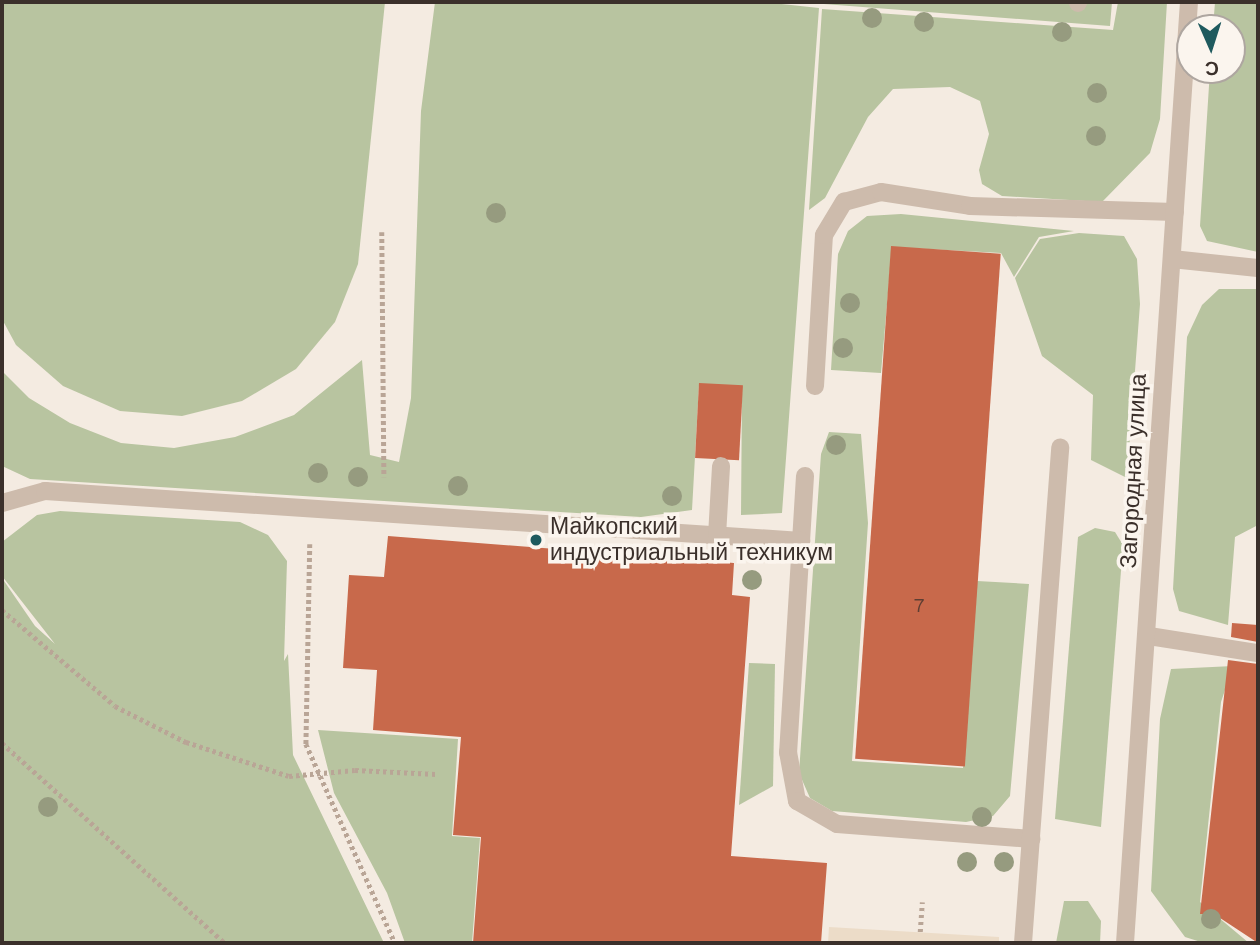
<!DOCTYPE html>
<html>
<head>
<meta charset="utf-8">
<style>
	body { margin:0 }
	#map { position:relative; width:1260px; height:945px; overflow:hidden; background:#f4ebe1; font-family:"Work Sans",sans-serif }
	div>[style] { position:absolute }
	.green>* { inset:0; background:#b8c4a0 }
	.plaza>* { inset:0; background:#ecdcc8 }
	.building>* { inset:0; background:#c8694b; transform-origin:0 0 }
	.path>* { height:4.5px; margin-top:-2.25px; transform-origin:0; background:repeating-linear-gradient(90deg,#b9a596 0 3.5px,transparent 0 7px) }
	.minor>* { height:18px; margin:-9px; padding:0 9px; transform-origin:9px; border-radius:9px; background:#cdbbac }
	.trees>* { width:20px; height:20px; margin:-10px; border-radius:50%; background:#969b7f }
	.dots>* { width:19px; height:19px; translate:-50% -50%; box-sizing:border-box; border:4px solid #fbf5ee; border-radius:50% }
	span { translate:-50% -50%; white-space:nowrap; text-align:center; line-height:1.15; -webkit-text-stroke:7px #fbf5ee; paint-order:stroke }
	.number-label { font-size:19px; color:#5e3e33 }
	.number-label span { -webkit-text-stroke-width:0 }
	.street-label { font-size:23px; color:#3b302b }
	.poi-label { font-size:23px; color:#3b302b }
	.left { translate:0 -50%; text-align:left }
	.frame { position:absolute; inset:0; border:4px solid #3b302b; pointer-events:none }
	.north { position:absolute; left:1176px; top:14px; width:70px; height:70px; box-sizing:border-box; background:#fbf5ee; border:2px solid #aea6a0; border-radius:50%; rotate:177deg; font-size:19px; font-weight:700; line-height:28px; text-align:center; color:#3b302b }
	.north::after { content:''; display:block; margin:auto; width:24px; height:32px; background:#1f5a5e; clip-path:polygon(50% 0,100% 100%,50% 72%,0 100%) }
</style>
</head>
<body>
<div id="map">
	<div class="green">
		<div style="clip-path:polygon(2px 2px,385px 2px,358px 264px,335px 322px,296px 369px,242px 401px,182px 416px,120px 411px,63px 386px,16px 345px,2px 319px)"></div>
		<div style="clip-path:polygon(435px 2px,763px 2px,819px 8px,782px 513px,741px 515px,742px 389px,699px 385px,692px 510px,641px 517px,30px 479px,2px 466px,2px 371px,29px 398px,70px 423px,121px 443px,174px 448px,235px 437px,294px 415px,362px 360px,370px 455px,399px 462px,411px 398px,421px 111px)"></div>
		<div style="clip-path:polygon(798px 2px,1112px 2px,1110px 26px)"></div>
		<div style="clip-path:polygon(1118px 2px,1167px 2px,1160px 119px,1150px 153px,1102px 202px,1002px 196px,982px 184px,979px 170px,989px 134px,980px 101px,950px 87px,893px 89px,868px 117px,825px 198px,809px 210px,822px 9px,1113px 30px)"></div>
		<div style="clip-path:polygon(1215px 2px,1258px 2px,1258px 252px,1207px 241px,1200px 226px,1210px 70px,1232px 70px,1232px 28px,1213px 28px)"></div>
		<div style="clip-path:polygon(901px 214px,1074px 231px,1039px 237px,1014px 277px,1001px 253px,892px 247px,881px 373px,831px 370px,838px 254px,848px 231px,867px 216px)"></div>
		<div style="clip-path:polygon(1079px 233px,1124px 236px,1137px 259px,1140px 304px,1127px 478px,1091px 460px,1093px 395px,1042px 356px,1015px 278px,1040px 239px)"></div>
		<div style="clip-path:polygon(1219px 289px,1258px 289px,1258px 525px,1235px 537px,1228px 625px,1179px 611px,1173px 589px,1187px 337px,1202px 305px)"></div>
		<div style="clip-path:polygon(829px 432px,861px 434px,868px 523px,852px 761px,963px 768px,977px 581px,1029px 584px,1010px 796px,993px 816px,966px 822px,832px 811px,810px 798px,799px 773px,821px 454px)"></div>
		<div style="clip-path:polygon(60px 511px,240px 522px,268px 535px,287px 561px,284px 661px,288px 654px,293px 755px,384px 943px,2px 943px,2px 578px,35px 626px,55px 644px,2px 576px,2px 542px,37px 515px)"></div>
		<div style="clip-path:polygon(1095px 528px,1115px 532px,1123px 545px,1101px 827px,1055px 819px,1078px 537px)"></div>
		<div style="clip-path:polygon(749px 663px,775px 664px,773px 786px,739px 805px)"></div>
		<div style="clip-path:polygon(1233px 666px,1221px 702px,1200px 902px,1249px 943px,1204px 943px,1185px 937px,1151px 891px,1160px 719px,1171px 669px)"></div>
		<div style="clip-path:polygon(318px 730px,458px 739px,452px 836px,480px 838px,472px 943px,405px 943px,387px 893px,334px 793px)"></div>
		<div style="clip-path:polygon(1064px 901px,1088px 901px,1101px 921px,1100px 943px,1056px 943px)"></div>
	</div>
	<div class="plaza">
		<div style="clip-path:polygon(829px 927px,999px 937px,999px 943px,828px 943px)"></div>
	</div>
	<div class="building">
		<div style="left:891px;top:246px;width:110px;height:514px;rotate:4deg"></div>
		<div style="left:699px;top:383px;width:44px;height:75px;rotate:3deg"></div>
		<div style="clip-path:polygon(388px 536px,734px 563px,732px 595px,750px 597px,731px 856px,827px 863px,821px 943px,473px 943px,481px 837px,453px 835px,461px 737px,373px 730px,377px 670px,343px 668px,349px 575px,384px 577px)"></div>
		<div style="clip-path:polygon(1232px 623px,1258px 625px,1258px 642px,1231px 637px)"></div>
		<div style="clip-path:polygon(1228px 660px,1258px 664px,1258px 943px,1214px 914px,1200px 914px)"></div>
	</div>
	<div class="path">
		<div style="left:382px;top:232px;width:245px;rotate:89.5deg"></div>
		<div style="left:310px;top:544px;width:200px;rotate:91.1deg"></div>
		<div style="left:306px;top:744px;width:218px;rotate:65.9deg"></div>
		<div style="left:2px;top:610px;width:148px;rotate:40.3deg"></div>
		<div style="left:115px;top:706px;width:80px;rotate:26.9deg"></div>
		<div style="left:186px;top:742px;width:108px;rotate:18.3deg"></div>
		<div style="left:289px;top:776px;width:66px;rotate:-5.2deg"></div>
		<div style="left:355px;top:770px;width:81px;rotate:2.8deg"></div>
		<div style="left:2px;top:743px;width:300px;rotate:41.9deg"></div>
		<div style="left:920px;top:932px;width:30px;rotate:-86deg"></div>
	</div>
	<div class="minor">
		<div style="left:1078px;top:3px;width:1px;rotate:-90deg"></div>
		<div style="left:1172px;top:259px;width:86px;rotate:6deg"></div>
		<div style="left:815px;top:386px;width:151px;rotate:-86.6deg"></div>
		<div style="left:824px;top:235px;width:39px;rotate:-59deg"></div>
		<div style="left:844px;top:202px;width:38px;rotate:-15deg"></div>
		<div style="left:881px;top:192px;width:90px;rotate:8.9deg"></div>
		<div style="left:970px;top:206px;width:205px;rotate:1.7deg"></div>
		<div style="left:805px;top:476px;width:277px;rotate:93.5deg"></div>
		<div style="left:788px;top:752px;width:50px;rotate:79.6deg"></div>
		<div style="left:797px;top:801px;width:46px;rotate:29.9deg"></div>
		<div style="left:837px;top:824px;width:195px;rotate:4.4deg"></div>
		<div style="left:2px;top:503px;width:45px;rotate:-15.6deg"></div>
		<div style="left:45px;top:491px;width:758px;rotate:3.78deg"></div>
		<div style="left:717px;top:536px;width:70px;rotate:-86.7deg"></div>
		<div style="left:1149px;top:636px;width:110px;rotate:8.9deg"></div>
		<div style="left:1023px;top:943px;width:497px;rotate:-85.7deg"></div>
		<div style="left:1125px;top:943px;width:943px;rotate:-86.11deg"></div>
	</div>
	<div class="trees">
		<div style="left:872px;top:18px"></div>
		<div style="left:924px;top:22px"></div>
		<div style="left:1062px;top:32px"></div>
		<div style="left:1097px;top:93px"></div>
		<div style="left:1096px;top:136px"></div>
		<div style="left:496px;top:213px"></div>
		<div style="left:850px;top:303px"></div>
		<div style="left:843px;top:348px"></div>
		<div style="left:836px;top:445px"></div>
		<div style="left:318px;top:473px"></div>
		<div style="left:358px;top:477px"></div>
		<div style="left:458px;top:486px"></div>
		<div style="left:672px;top:496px"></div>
		<div style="left:752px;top:580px"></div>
		<div style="left:48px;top:807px"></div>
		<div style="left:982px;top:817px"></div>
		<div style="left:967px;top:862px"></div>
		<div style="left:1004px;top:862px"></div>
		<div style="left:1211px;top:919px"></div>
	</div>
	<div class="dots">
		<div style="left:536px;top:540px;background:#1f5a5e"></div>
	</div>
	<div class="number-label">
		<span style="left:919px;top:606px">7</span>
	</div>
	<div class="street-label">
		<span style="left:1134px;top:471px;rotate:-87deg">Загородная улица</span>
	</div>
	<div class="poi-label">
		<span class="left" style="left:550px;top:540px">Майкопский<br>индустриальный техникум</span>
	</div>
	<div class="frame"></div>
	<div class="north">С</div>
</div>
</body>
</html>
